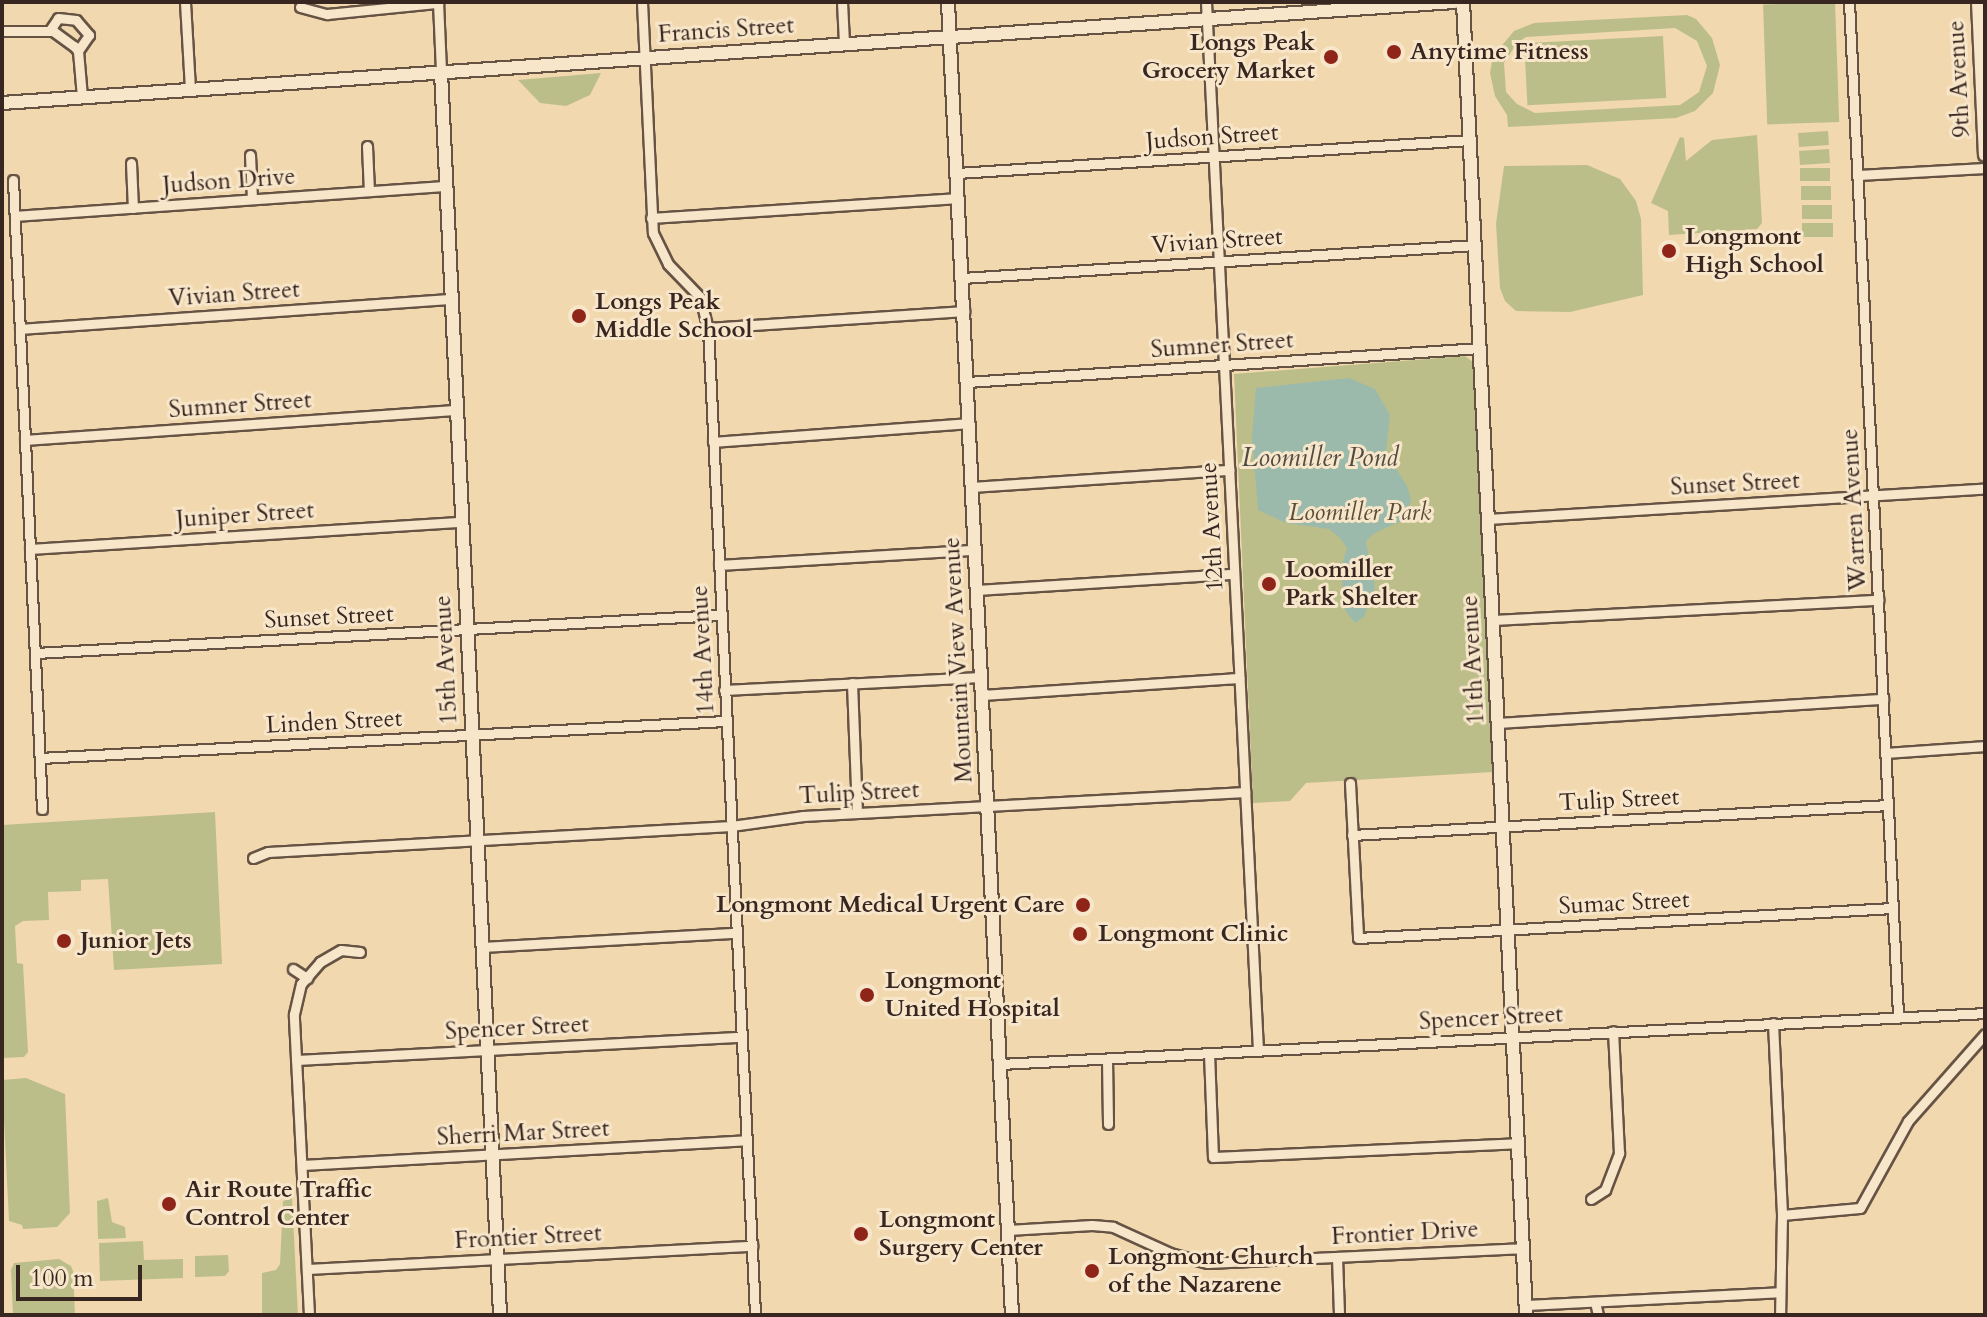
<!DOCTYPE html>
<html>
<head>
<meta charset="utf-8">
<style>
	body { margin:0 }
	#map { position:relative; width:1987px; height:1317px; overflow:hidden; background:#f2d8ae; font-family:Cardo,serif }
	div>[style] { position:absolute }
	.green>* { inset:0; background:#bcbe89; transform-origin:0 0 }
	.water>* { inset:0; background:#9bbaac }
	.roads { filter:drop-shadow(2px 0 #665344) drop-shadow(-2px 0 #665344) drop-shadow(0 2px #665344) drop-shadow(0 -2px #665344) }
	.street>* { height:9px; margin:-4.5px; padding:0 4.5px; transform-origin:4.5px; border-radius:4.5px; background:#f7e6ca }
	.secondary>* { height:12px; margin:-6px; padding:0 6px; transform-origin:6px; border-radius:6px; background:#f7e6ca }
	.dots>* { width:22px; height:22px; translate:-50% -50%; box-sizing:border-box; border:4px solid #f7e6ca; border-radius:50% }
	span { translate:-50% -50%; white-space:nowrap; text-align:center; line-height:1.15; -webkit-text-stroke:6px #f7e6ca; paint-order:stroke }
	.street-label { font-size:24px; color:#382720 }
	.poi-label { font-size:24px; color:#382720; font-weight:700 }
	.right { translate:-100% -50%; text-align:right }
	.left { translate:0 -50%; text-align:left }
	.park-label { font-size:24px; color:#594d3a; font-style:italic }
	.water-label { font-size:26px; color:#514c43; font-style:italic }
	.frame { position:absolute; inset:0; border:4px solid #382720; pointer-events:none }
	.scale { position:absolute; left:16px; top:1265px; width:126px; height:36px; box-sizing:border-box; border:4px solid #382720; border-top:0; padding-left:10px; font-size:24px; line-height:28px; white-space:nowrap; color:#382720; -webkit-text-stroke:6px #f7e6ca; paint-order:stroke }
</style>
</head>
<body>
<div id="map">
	<div class="green">
		<div style="left:1835px;top:2px;width:120px;height:72px;rotate:88deg"></div>
		<div style="clip-path:polygon(evenodd,1687px 15px,1696px 19px,1712px 38px,1720px 65px,1713px 93px,1695px 111px,1676px 118px,1508px 127px,1507px 115px,1495px 96px,1490px 73px,1493px 56px,1514px 31px,1534px 23px,1687px 15px,1675px 28px,1697px 41px,1707px 66px,1699px 92px,1680px 105px,1535px 113px,1517px 104px,1506px 92px,1504px 63px,1517px 43px,1526px 37px,1675px 28px)"></div>
		<div style="left:1663px;top:36px;width:62px;height:139px;rotate:87deg"></div>
		<div style="clip-path:polygon(601px 73px,590px 95px,566px 106px,540px 103px,518px 80px)"></div>
		<div style="left:1828px;top:131px;width:14px;height:30px;rotate:86deg"></div>
		<div style="clip-path:polygon(1757px 135px,1762px 223px,1757px 229px,1669px 235px,1668px 211px,1651px 203px,1680px 137px,1684px 138px,1686px 161px,1712px 140px)"></div>
		<div style="left:1829px;top:149px;width:14px;height:30px;rotate:86deg"></div>
		<div style="clip-path:polygon(1587px 165px,1620px 179px,1636px 201px,1641px 219px,1643px 295px,1570px 312px,1516px 311px,1505px 301px,1500px 288px,1496px 224px,1504px 166px)"></div>
		<div style="left:1830px;top:168px;width:13px;height:30px;rotate:90deg"></div>
		<div style="left:1831px;top:186px;width:14px;height:30px;rotate:90deg"></div>
		<div style="left:1832px;top:205px;width:14px;height:30px;rotate:90deg"></div>
		<div style="left:1833px;top:223px;width:14px;height:31px;rotate:90deg"></div>
		<div style="clip-path:polygon(1465px 356px,1473px 362px,1493px 772px,1306px 783px,1290px 801px,1253px 803px,1234px 374px)"></div>
		<div style="clip-path:polygon(215px 812px,222px 964px,114px 970px,108px 879px,81px 880px,81px 891px,48px 892px,49px 920px,23px 921px,15px 926px,17px 963px,23px 964px,28px 1052px,24px 1057px,2px 1058px,2px 825px)"></div>
		<div style="clip-path:polygon(26px 1078px,65px 1094px,70px 1213px,57px 1227px,23px 1229px,22px 1225px,9px 1221px,2px 1080px)"></div>
		<div style="clip-path:polygon(108px 1198px,112px 1222px,125px 1227px,126px 1238px,98px 1239px,97px 1201px)"></div>
		<div style="clip-path:polygon(292px 1198px,298px 1315px,252px 1315px,262px 1314px,262px 1273px,276px 1270px,280px 1264px,283px 1201px)"></div>
		<div style="clip-path:polygon(143px 1241px,144px 1260px,183px 1259px,183px 1278px,100px 1281px,99px 1243px)"></div>
		<div style="clip-path:polygon(228px 1255px,229px 1271px,225px 1276px,195px 1277px,195px 1256px)"></div>
		<div style="clip-path:polygon(59px 1259px,71px 1266px,73px 1271px,75px 1315px,13px 1315px,11px 1270px,14px 1263px)"></div>
	</div>
	<div class="water">
		<div style="clip-path:polygon(1349px 378px,1375px 389px,1390px 415px,1386px 452px,1407px 486px,1411px 500px,1405px 519px,1373px 534px,1366px 542px,1375px 587px,1364px 617px,1355px 623px,1345px 610px,1341px 568px,1347px 548px,1340px 538px,1329px 529px,1286px 523px,1258px 510px,1252px 436px,1256px 388px)"></div>
	</div>
	<div class="roads">
		<div class="street">
			<div style="left:185px;top:2px;width:88px;rotate:86.7deg"></div>
			<div style="left:438px;top:2px;width:70px;rotate:87.5deg"></div>
			<div style="left:642px;top:2px;width:231px;rotate:87.3deg"></div>
			<div style="left:653px;top:233px;width:34px;rotate:64deg"></div>
			<div style="left:668px;top:264px;width:46px;rotate:45.9deg"></div>
			<div style="left:700px;top:297px;width:32px;rotate:76deg"></div>
			<div style="left:708px;top:328px;width:988px;rotate:87.27deg"></div>
			<div style="left:842px;top:2px;width:41px;rotate:87.2deg"></div>
			<div style="left:1206px;top:2px;width:1049px;rotate:87.16deg"></div>
			<div style="left:1849px;top:2px;width:1015px;rotate:87.23deg"></div>
			<div style="left:300px;top:7px;width:28px;rotate:15deg"></div>
			<div style="left:327px;top:14px;width:112px;rotate:-5.7deg"></div>
			<div style="left:50px;top:30px;width:14px;rotate:-56deg"></div>
			<div style="left:58px;top:18px;width:18px;rotate:6deg"></div>
			<div style="left:76px;top:20px;width:20px;rotate:49deg"></div>
			<div style="left:89px;top:35px;width:19px;rotate:125deg"></div>
			<div style="left:2px;top:31px;width:51px"></div>
			<div style="left:53px;top:31px;width:26px;rotate:36deg"></div>
			<div style="left:74px;top:46px;width:6px;rotate:51deg"></div>
			<div style="left:78px;top:51px;width:46px;rotate:85deg"></div>
			<div style="left:367px;top:146px;width:45px;rotate:87.5deg"></div>
			<div style="left:250px;top:155px;width:44px;rotate:87.4deg"></div>
			<div style="left:131px;top:163px;width:45px;rotate:87.5deg"></div>
			<div style="left:957px;top:173px;width:514px;rotate:-3.68deg"></div>
			<div style="left:1858px;top:175px;width:127px;rotate:-3.2deg"></div>
			<div style="left:13px;top:180px;width:630px;rotate:87.36deg"></div>
			<div style="left:15px;top:216px;width:433px;rotate:-4deg"></div>
			<div style="left:651px;top:218px;width:308px;rotate:-3.7deg"></div>
			<div style="left:962px;top:278px;width:514px;rotate:-3.68deg"></div>
			<div style="left:708px;top:328px;width:257px;rotate:-3.8deg"></div>
			<div style="left:20px;top:329px;width:433px;rotate:-4deg"></div>
			<div style="left:967px;top:382px;width:514px;rotate:-3.79deg"></div>
			<div style="left:25px;top:440px;width:433px;rotate:-4deg"></div>
			<div style="left:713px;top:442px;width:257px;rotate:-4.2deg"></div>
			<div style="left:972px;top:487px;width:258px;rotate:-3.8deg"></div>
			<div style="left:1488px;top:519px;width:498px;rotate:-3.5deg"></div>
			<div style="left:30px;top:549px;width:432px;rotate:-3.6deg"></div>
			<div style="left:719px;top:565px;width:256px;rotate:-3.4deg"></div>
			<div style="left:977px;top:590px;width:257px;rotate:-3.6deg"></div>
			<div style="left:1493px;top:620px;width:386px;rotate:-3deg"></div>
			<div style="left:36px;top:653px;width:685px;rotate:-3.18deg"></div>
			<div style="left:852px;top:683px;width:130px;rotate:87.8deg"></div>
			<div style="left:724px;top:690px;width:257px;rotate:-2.9deg"></div>
			<div style="left:982px;top:695px;width:258px;rotate:-3.8deg"></div>
			<div style="left:1498px;top:723px;width:386px;rotate:-3.6deg"></div>
			<div style="left:1886px;top:753px;width:99px;rotate:-4deg"></div>
			<div style="left:40px;top:758px;width:687px;rotate:-3.09deg"></div>
			<div style="left:1350px;top:783px;width:155px;rotate:87deg"></div>
			<div style="left:1358px;top:938px;width:536px;rotate:-3.21deg"></div>
			<div style="left:1352px;top:835px;width:537px;rotate:-3.2deg"></div>
			<div style="left:253px;top:858px;width:16px;rotate:-22deg"></div>
			<div style="left:268px;top:852px;width:464px;rotate:-3.2deg"></div>
			<div style="left:731px;top:826px;width:73px;rotate:-7.9deg"></div>
			<div style="left:803px;top:816px;width:443px;rotate:-3.1deg"></div>
			<div style="left:482px;top:947px;width:254px;rotate:-3.2deg"></div>
			<div style="left:293px;top:969px;width:17px;rotate:33deg"></div>
			<div style="left:1773px;top:1023px;width:192px;rotate:87.3deg"></div>
			<div style="left:1782px;top:1215px;width:100px;rotate:91.1deg"></div>
			<div style="left:1209px;top:1053px;width:104px;rotate:87.8deg"></div>
			<div style="left:1213px;top:1157px;width:305px;rotate:-2.6deg"></div>
			<div style="left:1107px;top:1059px;width:65px;rotate:89.1deg"></div>
			<div style="left:296px;top:1060px;width:446px;rotate:-3deg"></div>
			<div style="left:1000px;top:1064px;width:986px;rotate:-2.96deg"></div>
			<div style="left:302px;top:1165px;width:445px;rotate:-3.2deg"></div>
			<div style="left:1591px;top:1199px;width:17px;rotate:-33deg"></div>
			<div style="left:1605px;top:1190px;width:40px;rotate:-69deg"></div>
			<div style="left:1619px;top:1153px;width:122px;rotate:-92.8deg"></div>
			<div style="left:1782px;top:1215px;width:78px;rotate:-5.1deg"></div>
			<div style="left:1860px;top:1208px;width:99px;rotate:-61.1deg"></div>
			<div style="left:1908px;top:1121px;width:116px;rotate:-48.5deg"></div>
			<div style="left:1008px;top:1230px;width:84px;rotate:-3.4deg"></div>
			<div style="left:1092px;top:1225px;width:21px;rotate:5deg"></div>
			<div style="left:1113px;top:1227px;width:63px;rotate:24.5deg"></div>
			<div style="left:1170px;top:1253px;width:39px;rotate:15deg"></div>
			<div style="left:1208px;top:1263px;width:315px;rotate:-2.7deg"></div>
			<div style="left:1337px;top:1257px;width:58px;rotate:88deg"></div>
			<div style="left:307px;top:1269px;width:446px;rotate:-3deg"></div>
			<div style="left:1595px;top:1302px;width:13px;rotate:77deg"></div>
			<div style="left:1526px;top:1305px;width:254px;rotate:-2.9deg"></div>
			<div style="left:309px;top:1315px;width:301px;rotate:-92.9deg"></div>
			<div style="left:294px;top:1014px;width:31px;rotate:-77deg"></div>
			<div style="left:301px;top:984px;width:29px;rotate:-49deg"></div>
			<div style="left:320px;top:962px;width:24px;rotate:-30deg"></div>
			<div style="left:341px;top:950px;width:19px;rotate:6deg"></div>
		</div>
		<div class="secondary">
			<div style="left:948px;top:2px;width:1315px;rotate:87.21deg"></div>
			<div style="left:1463px;top:2px;width:1315px;rotate:87.25deg"></div>
			<div style="left:1978px;top:2px;width:153px;rotate:87.4deg"></div>
			<div style="left:441px;top:72px;width:1244px;rotate:87.28deg"></div>
			<div style="left:2px;top:103px;width:1456px;rotate:-3.98deg"></div>
		</div>
	</div>
	<div class="dots">
		<div style="left:1394px;top:52px;background:#8f2418"></div>
		<div style="left:1331px;top:57px;background:#8f2418"></div>
		<div style="left:1669px;top:251px;background:#8f2418"></div>
		<div style="left:579px;top:316px;background:#8f2418"></div>
		<div style="left:1269px;top:584px;background:#8f2418"></div>
		<div style="left:1083px;top:905px;background:#8f2418"></div>
		<div style="left:1080px;top:934px;background:#8f2418"></div>
		<div style="left:64px;top:941px;background:#8f2418"></div>
		<div style="left:867px;top:995px;background:#8f2418"></div>
		<div style="left:169px;top:1204px;background:#8f2418"></div>
		<div style="left:861px;top:1234px;background:#8f2418"></div>
		<div style="left:1092px;top:1271px;background:#8f2418"></div>
	</div>
	<div class="street-label">
		<span style="left:726px;top:30px;rotate:-4deg">Francis Street</span>
		<span style="left:1959px;top:79px;rotate:-93deg">9th Avenue</span>
		<span style="left:1212px;top:137px;rotate:-4deg">Judson Street</span>
		<span style="left:229px;top:181px;rotate:-4deg">Judson Drive</span>
		<span style="left:1217px;top:241px;rotate:-4deg">Vivian Street</span>
		<span style="left:234px;top:294px;rotate:-4deg">Vivian Street</span>
		<span style="left:1222px;top:345px;rotate:-4deg">Sumner Street</span>
		<span style="left:240px;top:405px;rotate:-4deg">Sumner Street</span>
		<span style="left:1735px;top:484px;rotate:-3deg">Sunset Street</span>
		<span style="left:1854px;top:510px;rotate:-93deg">Warren Avenue</span>
		<span style="left:245px;top:515px;rotate:-4deg">Juniper Street</span>
		<span style="left:1212px;top:527px;rotate:-93deg">12th Avenue</span>
		<span style="left:329px;top:617px;rotate:-3deg">Sunset Street</span>
		<span style="left:703px;top:650px;rotate:-93deg">14th Avenue</span>
		<span style="left:446px;top:660px;rotate:-93deg">15th Avenue</span>
		<span style="left:958px;top:660px;rotate:-93deg">Mountain View Avenue</span>
		<span style="left:1473px;top:660px;rotate:-93deg">11th Avenue</span>
		<span style="left:334px;top:722px;rotate:-3deg">Linden Street</span>
		<span style="left:859px;top:793px;rotate:-3deg">Tulip Street</span>
		<span style="left:1619px;top:800px;rotate:-3deg">Tulip Street</span>
		<span style="left:1624px;top:903px;rotate:-3deg">Sumac Street</span>
		<span style="left:1491px;top:1018px;rotate:-3deg">Spencer Street</span>
		<span style="left:517px;top:1028px;rotate:-3deg">Spencer Street</span>
		<span style="left:523px;top:1133px;rotate:-3deg">Sherri Mar Street</span>
		<span style="left:1405px;top:1233px;rotate:-3deg">Frontier Drive</span>
		<span style="left:528px;top:1237px;rotate:-3deg">Frontier Street</span>
	</div>
	<div class="poi-label">
		<span class="right" style="left:1315px;top:57px">Longs Peak<br>Grocery Market</span>
		<span class="left" style="left:1410px;top:52px">Anytime Fitness</span>
		<span class="left" style="left:1685px;top:251px">Longmont<br>High School</span>
		<span class="left" style="left:595px;top:316px">Longs Peak<br>Middle School</span>
		<span class="left" style="left:1285px;top:584px">Loomiller<br>Park Shelter</span>
		<span class="right" style="left:1065px;top:905px">Longmont Medical Urgent Care</span>
		<span class="left" style="left:1098px;top:934px">Longmont Clinic</span>
		<span class="left" style="left:80px;top:941px">Junior Jets</span>
		<span class="left" style="left:885px;top:995px">Longmont<br>United Hospital</span>
		<span class="left" style="left:185px;top:1204px">Air Route Traffic<br>Control Center</span>
		<span class="left" style="left:879px;top:1234px">Longmont<br>Surgery Center</span>
		<span class="left" style="left:1108px;top:1271px">Longmont Church<br>of the Nazarene</span>
	</div>
	<div class="park-label">
		<span style="left:1360px;top:513px">Loomiller Park</span>
	</div>
	<div class="water-label">
		<span style="left:1320px;top:458px">Loomiller Pond</span>
	</div>
	<div class="frame"></div>
	<div class="scale">100 m</div>
</div>
</body>
</html>
